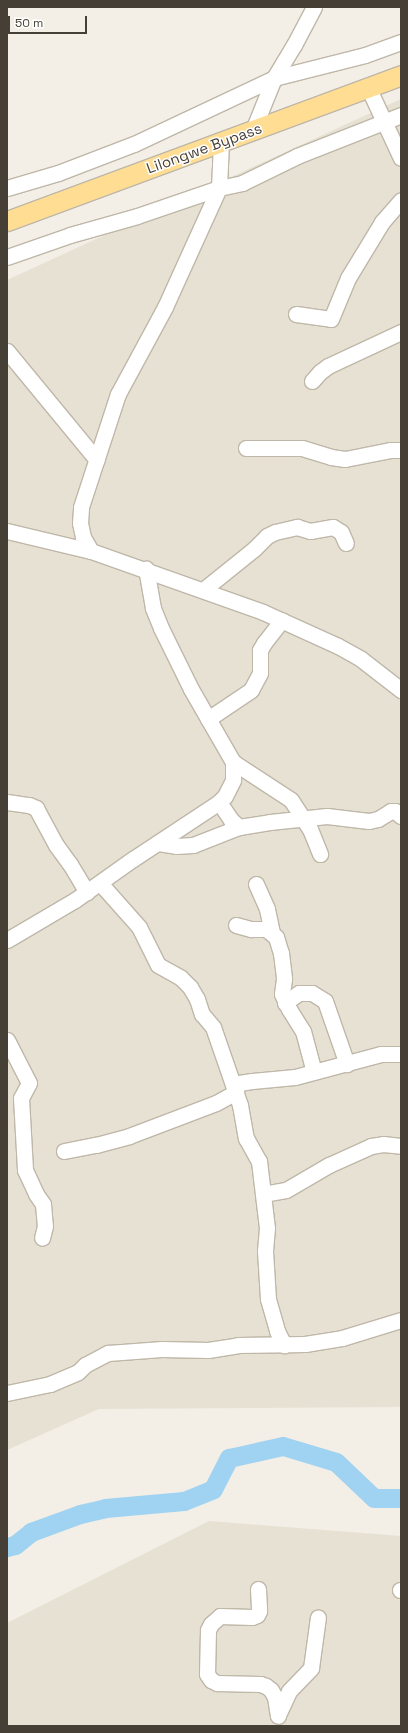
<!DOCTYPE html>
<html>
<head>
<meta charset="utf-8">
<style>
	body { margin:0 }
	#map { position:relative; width:408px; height:1733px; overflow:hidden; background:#f3efe6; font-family:"Space Grotesk",sans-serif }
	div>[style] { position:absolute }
	.residential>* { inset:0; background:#e7e1d4 }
	.river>* { height:19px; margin:-9.5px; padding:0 9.5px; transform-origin:9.5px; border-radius:9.5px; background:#a0d2f2 }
	.roads { filter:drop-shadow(1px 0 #bfb7a8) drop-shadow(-1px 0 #bfb7a8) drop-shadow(0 1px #bfb7a8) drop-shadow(0 -1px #bfb7a8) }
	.minor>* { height:15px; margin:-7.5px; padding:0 7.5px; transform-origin:7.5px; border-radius:7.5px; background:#fff }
	.major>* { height:19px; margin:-9.5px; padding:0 9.5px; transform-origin:9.5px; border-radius:9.5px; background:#ffde93 }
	span { translate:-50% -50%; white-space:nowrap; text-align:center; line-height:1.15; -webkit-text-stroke:3px #fff; paint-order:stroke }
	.street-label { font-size:15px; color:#463f35 }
	.frame { position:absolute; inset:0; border:8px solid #463f35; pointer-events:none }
	.scale { position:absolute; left:8px; top:16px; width:79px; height:18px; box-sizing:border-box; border:2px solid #463f35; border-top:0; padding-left:5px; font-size:12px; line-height:14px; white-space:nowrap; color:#463f35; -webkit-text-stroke:3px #fff; paint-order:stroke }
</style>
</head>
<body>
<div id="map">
	<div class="residential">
		<div style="clip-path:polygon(401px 99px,401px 1407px,99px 1409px,7px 1450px,7px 280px)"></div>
		<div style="clip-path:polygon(209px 1521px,401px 1536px,401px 1726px,7px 1726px,7px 1623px)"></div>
	</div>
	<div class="river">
		<div style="left:7px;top:1547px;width:8px;rotate:-14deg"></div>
		<div style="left:15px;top:1545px;width:21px;rotate:-39deg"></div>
		<div style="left:31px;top:1532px;width:52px;rotate:-20.2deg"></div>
		<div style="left:80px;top:1514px;width:26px;rotate:-13deg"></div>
		<div style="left:105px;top:1508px;width:79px;rotate:-5.1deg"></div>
		<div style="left:184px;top:1501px;width:31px;rotate:-22deg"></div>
		<div style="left:213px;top:1489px;width:35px;rotate:-63deg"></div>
		<div style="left:229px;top:1458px;width:55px;rotate:-12.5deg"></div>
		<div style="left:283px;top:1446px;width:55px;rotate:16.8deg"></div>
		<div style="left:336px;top:1462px;width:52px;rotate:43.5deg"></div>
		<div style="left:374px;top:1498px;width:27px"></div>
	</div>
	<div class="roads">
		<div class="minor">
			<div style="left:368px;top:87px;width:78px;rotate:65.1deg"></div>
			<div style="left:253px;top:130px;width:56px;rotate:-68deg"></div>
			<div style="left:274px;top:78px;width:39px;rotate:-59deg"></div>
			<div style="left:294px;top:45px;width:43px;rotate:-62.2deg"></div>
			<div style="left:7px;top:188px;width:53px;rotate:-16.4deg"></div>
			<div style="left:58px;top:173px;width:81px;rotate:-20.9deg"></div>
			<div style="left:134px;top:144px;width:155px;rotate:-25.2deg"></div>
			<div style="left:274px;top:78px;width:94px;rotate:-14.2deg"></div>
			<div style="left:365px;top:55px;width:38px;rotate:-20deg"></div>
			<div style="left:7px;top:257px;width:67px;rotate:-19.2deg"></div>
			<div style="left:70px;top:235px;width:70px;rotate:-15.8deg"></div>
			<div style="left:137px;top:216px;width:87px;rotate:-18.9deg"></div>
			<div style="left:219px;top:188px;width:24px;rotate:-12deg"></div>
			<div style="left:242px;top:183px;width:61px;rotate:-26.1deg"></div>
			<div style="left:297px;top:156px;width:112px;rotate:-21.5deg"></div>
			<div style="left:296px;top:314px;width:35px;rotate:8deg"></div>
			<div style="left:331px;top:319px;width:44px;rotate:-67.5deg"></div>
			<div style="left:348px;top:278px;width:66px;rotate:-58.7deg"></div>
			<div style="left:382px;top:222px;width:29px;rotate:-49deg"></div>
			<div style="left:7px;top:351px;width:141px;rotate:50.5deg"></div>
			<div style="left:312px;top:381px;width:12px;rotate:-48deg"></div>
			<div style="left:320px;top:372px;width:10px;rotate:-37deg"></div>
			<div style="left:328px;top:366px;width:81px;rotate:-25deg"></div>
			<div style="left:246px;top:448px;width:56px"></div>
			<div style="left:302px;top:448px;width:30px;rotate:17deg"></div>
			<div style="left:331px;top:457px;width:14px;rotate:8deg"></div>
			<div style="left:345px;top:459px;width:47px;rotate:-11.1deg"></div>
			<div style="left:391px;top:450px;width:10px"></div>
			<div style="left:7px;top:531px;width:86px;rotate:13.4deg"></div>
			<div style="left:91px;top:551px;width:182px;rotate:19.5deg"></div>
			<div style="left:263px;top:612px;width:82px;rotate:24.4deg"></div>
			<div style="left:338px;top:646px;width:26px;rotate:29deg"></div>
			<div style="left:361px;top:659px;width:51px;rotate:37.8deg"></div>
			<div style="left:91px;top:551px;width:16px;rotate:-120deg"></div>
			<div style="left:83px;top:537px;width:14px;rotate:-102deg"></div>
			<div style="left:80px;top:523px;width:16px;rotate:-86deg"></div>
			<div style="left:81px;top:507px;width:119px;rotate:-71.9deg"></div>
			<div style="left:118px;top:394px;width:99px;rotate:-61.6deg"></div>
			<div style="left:165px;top:307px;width:131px;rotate:-65.6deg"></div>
			<div style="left:219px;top:188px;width:46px;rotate:-87.5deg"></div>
			<div style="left:203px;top:590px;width:65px;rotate:-38.8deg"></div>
			<div style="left:254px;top:549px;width:18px;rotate:-45deg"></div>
			<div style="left:267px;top:536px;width:9px;rotate:-27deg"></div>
			<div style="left:275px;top:532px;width:23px;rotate:-13deg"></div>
			<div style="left:297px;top:527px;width:14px;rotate:17deg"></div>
			<div style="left:310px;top:531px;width:23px;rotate:-10deg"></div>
			<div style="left:333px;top:527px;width:9px;rotate:32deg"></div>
			<div style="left:341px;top:532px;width:12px;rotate:66deg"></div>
			<div style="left:208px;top:719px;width:52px;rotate:-34deg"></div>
			<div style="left:251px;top:690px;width:19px;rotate:-62deg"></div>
			<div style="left:260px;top:673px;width:23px;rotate:-90deg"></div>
			<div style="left:260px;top:650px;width:8px;rotate:-60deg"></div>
			<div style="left:264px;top:643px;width:29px;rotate:-52deg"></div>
			<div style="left:233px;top:762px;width:69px;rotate:33.2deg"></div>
			<div style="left:291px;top:800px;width:35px;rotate:57deg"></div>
			<div style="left:310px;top:829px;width:27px;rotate:68deg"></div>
			<div style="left:7px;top:802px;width:22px;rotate:8deg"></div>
			<div style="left:29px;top:805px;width:8px;rotate:23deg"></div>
			<div style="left:36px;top:808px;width:42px;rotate:61.6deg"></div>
			<div style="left:56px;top:845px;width:24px;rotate:54deg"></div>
			<div style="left:70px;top:864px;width:33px;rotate:59deg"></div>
			<div style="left:219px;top:802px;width:22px;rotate:56deg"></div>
			<div style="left:231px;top:820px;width:11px;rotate:41deg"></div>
			<div style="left:158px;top:843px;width:18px;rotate:9deg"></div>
			<div style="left:176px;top:846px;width:17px;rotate:-3deg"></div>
			<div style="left:193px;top:845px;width:49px;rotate:-21.4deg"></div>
			<div style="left:239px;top:827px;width:31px;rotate:-9deg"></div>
			<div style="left:270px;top:822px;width:57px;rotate:-6deg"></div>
			<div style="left:327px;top:816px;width:42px;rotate:6.8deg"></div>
			<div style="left:369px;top:821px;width:9px;rotate:-13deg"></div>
			<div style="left:378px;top:819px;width:15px;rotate:-32deg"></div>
			<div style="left:391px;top:811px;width:4px"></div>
			<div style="left:395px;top:811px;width:8px;rotate:40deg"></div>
			<div style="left:100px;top:883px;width:59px;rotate:48.4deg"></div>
			<div style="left:139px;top:927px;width:42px;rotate:63.4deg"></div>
			<div style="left:158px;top:965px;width:26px;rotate:29deg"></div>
			<div style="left:181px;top:978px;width:13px;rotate:45deg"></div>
			<div style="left:190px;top:987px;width:14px;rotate:60deg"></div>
			<div style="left:197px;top:999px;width:16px;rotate:72deg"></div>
			<div style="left:202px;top:1014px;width:17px;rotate:50deg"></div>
			<div style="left:213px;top:1027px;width:83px;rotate:70.9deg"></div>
			<div style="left:240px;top:1105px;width:34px;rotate:80deg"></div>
			<div style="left:246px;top:1138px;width:26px;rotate:61deg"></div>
			<div style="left:259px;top:1161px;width:67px;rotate:83.2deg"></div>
			<div style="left:267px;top:1228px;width:23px;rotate:95deg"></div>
			<div style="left:265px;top:1251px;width:48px;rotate:86.4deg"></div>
			<div style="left:268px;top:1299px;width:33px;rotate:74deg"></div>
			<div style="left:277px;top:1331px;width:16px;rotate:63deg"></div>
			<div style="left:256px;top:884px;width:27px;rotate:66deg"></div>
			<div style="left:267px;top:909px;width:24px;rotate:78deg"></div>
			<div style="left:236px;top:925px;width:16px;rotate:15deg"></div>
			<div style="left:251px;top:929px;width:15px"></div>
			<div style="left:266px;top:929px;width:13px;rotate:39deg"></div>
			<div style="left:276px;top:937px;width:17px;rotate:73deg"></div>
			<div style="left:281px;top:953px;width:26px;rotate:83deg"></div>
			<div style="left:284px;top:979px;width:15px;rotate:98deg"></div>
			<div style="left:282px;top:994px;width:17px;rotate:65deg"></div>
			<div style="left:289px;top:1009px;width:26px;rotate:58deg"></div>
			<div style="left:303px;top:1031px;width:42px;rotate:75deg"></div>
			<div style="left:7px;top:940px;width:79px;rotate:-30.5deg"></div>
			<div style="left:75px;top:900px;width:71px;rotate:-35.3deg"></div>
			<div style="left:133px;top:859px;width:103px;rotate:-33.5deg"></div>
			<div style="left:219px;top:802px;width:8px;rotate:-45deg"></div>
			<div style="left:225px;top:796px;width:18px;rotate:-63deg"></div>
			<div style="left:233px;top:780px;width:18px;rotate:-90deg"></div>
			<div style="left:233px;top:762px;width:84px;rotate:-119.9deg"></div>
			<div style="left:191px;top:689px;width:68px;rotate:-116.2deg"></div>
			<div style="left:161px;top:628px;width:22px;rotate:-112deg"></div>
			<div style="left:153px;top:608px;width:40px;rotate:-100deg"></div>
			<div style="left:285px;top:1003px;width:17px;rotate:-36deg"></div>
			<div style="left:299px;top:993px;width:13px"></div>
			<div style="left:312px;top:993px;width:15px;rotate:32deg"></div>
			<div style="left:325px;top:1001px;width:67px;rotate:70.8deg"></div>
			<div style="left:7px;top:1040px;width:48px;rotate:62.9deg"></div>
			<div style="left:29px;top:1083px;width:17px;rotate:118deg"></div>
			<div style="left:21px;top:1098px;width:72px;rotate:86.8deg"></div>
			<div style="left:25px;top:1170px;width:26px;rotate:65deg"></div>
			<div style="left:36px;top:1194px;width:12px;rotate:55deg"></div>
			<div style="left:43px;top:1204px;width:22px;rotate:85deg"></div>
			<div style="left:45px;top:1226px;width:12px;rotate:104deg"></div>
			<div style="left:233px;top:1084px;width:19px;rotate:-9deg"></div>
			<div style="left:252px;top:1081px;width:43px;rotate:-5.3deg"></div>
			<div style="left:295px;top:1077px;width:89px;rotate:-15deg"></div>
			<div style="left:381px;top:1054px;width:20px"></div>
			<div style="left:64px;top:1151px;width:33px;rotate:-11deg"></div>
			<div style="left:96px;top:1145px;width:34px;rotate:-15deg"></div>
			<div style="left:129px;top:1136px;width:93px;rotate:-20.8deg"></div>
			<div style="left:216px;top:1103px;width:23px;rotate:-29deg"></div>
			<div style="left:263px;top:1194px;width:23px;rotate:-10deg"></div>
			<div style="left:286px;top:1190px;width:50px;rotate:-30.2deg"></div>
			<div style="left:329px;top:1165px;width:46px;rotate:-24.3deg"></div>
			<div style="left:371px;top:1146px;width:12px;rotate:-9deg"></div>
			<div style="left:383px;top:1144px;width:18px;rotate:6deg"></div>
			<div style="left:7px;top:1393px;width:44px;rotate:-11.8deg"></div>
			<div style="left:50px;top:1384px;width:30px;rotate:-23deg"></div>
			<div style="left:78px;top:1372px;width:10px;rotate:-45deg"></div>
			<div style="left:85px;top:1365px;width:26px;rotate:-28deg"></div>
			<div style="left:108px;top:1353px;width:54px;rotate:-4.2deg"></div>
			<div style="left:162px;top:1349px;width:46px;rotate:1.2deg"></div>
			<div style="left:208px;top:1350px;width:30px;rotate:-9deg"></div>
			<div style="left:238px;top:1345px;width:67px;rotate:-0.9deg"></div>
			<div style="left:305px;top:1344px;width:37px;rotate:-9deg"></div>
			<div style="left:342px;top:1338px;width:62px;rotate:-17deg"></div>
			<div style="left:258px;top:1589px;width:22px;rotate:87deg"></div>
			<div style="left:259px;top:1611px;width:4px;rotate:117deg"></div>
			<div style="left:257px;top:1615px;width:5px;rotate:158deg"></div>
			<div style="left:252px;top:1617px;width:32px;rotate:-178deg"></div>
			<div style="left:220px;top:1616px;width:12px;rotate:138deg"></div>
			<div style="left:211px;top:1624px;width:7px;rotate:117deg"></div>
			<div style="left:208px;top:1630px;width:44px;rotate:91.3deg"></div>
			<div style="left:207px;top:1674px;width:7px;rotate:56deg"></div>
			<div style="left:211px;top:1680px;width:7px;rotate:27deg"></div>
			<div style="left:217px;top:1683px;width:43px;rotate:1.3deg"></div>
			<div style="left:260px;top:1684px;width:6px;rotate:18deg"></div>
			<div style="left:266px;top:1686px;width:6px;rotate:39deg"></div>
			<div style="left:271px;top:1690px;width:8px;rotate:60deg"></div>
			<div style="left:275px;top:1697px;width:19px;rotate:81deg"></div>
			<div style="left:400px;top:1590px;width:1px"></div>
			<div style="left:278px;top:1715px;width:26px;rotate:-65deg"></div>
			<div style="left:289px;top:1691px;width:32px;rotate:-46deg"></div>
			<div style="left:311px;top:1668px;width:51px;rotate:-82.2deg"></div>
		</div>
		<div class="major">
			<div style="left:7px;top:221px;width:420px;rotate:-20.3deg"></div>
		</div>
	</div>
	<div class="street-label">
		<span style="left:204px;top:148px;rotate:-20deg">Lilongwe Bypass</span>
	</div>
	<div class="frame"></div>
	<div class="scale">50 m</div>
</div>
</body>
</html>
